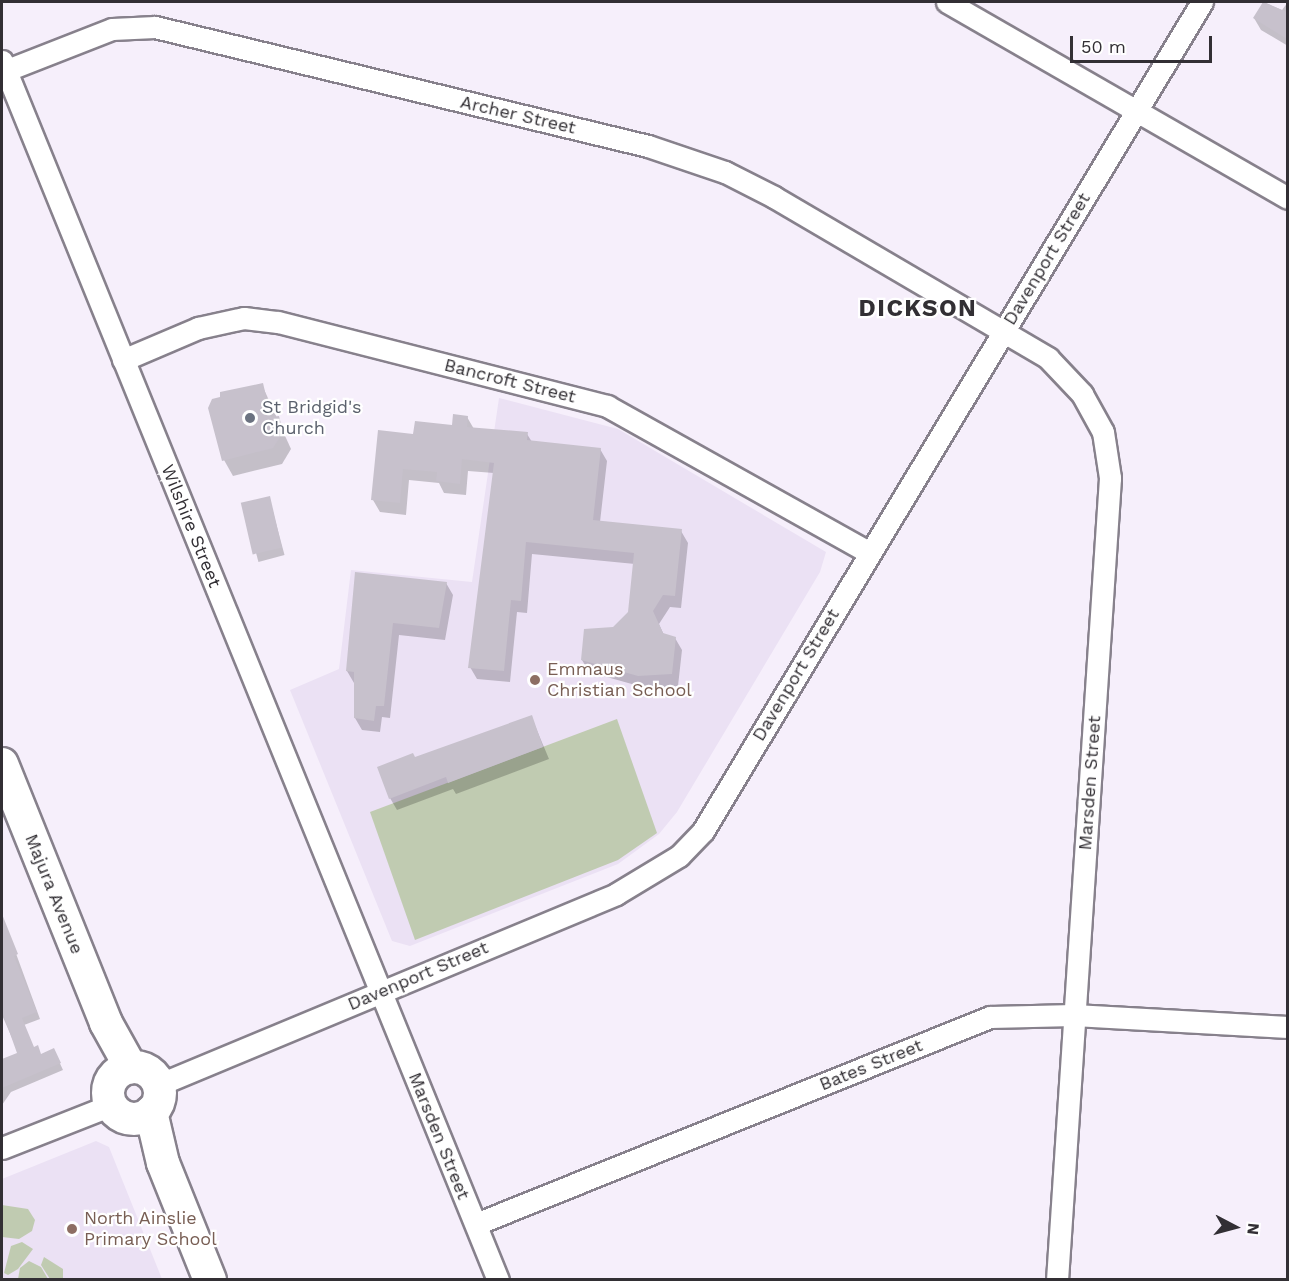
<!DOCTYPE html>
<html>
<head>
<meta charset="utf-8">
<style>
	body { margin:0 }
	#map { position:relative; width:1289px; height:1281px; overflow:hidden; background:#f6effb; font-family:"Work Sans",sans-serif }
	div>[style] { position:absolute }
	.built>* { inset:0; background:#ebe1f4 }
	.green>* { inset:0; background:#c0cbb1 }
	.shadow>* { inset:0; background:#0003; transform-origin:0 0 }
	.building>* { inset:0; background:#c7c1cc; transform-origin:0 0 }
	.roads { filter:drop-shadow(2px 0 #87818c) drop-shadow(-2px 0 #87818c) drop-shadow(0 2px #87818c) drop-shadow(0 -2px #87818c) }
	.street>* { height:21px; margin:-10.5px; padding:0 10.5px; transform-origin:10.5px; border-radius:10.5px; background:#fff }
	.secondary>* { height:32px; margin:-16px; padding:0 16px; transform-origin:16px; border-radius:16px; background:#fff }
	.secondary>.ring { margin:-16px; padding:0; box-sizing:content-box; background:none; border:32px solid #fff; border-radius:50% }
	.dots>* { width:16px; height:16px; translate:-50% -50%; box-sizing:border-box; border:3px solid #fff; border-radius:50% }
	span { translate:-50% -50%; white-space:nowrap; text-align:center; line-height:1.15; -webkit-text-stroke:4.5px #fff; paint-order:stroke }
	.street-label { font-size:18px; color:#322f34 }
	.worship-label { font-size:18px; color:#5b616d }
	.left { translate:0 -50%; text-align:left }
	.education-label { font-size:18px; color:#785e54 }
	.district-label { font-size:24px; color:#322f34; font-weight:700; letter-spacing:1.5px }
	.frame { position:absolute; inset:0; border:3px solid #322f34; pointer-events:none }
	.north { position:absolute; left:1205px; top:1197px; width:60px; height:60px; -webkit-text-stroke:4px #fff; paint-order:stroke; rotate:96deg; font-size:16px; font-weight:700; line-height:24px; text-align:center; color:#322f34 }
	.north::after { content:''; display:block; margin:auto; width:21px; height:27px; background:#322f34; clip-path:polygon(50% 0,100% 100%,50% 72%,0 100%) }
	.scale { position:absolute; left:1070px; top:36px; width:142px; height:27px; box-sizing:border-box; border:3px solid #322f34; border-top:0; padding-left:8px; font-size:18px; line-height:21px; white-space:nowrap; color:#322f34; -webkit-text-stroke:4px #fff; paint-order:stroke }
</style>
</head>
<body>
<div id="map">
	<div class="built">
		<div style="clip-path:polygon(499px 398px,618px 429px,826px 552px,820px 572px,677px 812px,659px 834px,618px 864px,410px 946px,392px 941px,290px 690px,339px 669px,351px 570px,472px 582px)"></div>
		<div style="clip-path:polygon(96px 1141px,109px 1147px,162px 1279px,2px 1280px,2px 1179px)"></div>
	</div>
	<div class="green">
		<div style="clip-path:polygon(617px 719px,657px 833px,618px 860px,415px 940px,370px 812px)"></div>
		<div style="clip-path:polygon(2px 1205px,28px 1209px,35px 1220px,32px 1231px,19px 1239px,2px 1237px)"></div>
		<div style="clip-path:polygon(22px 1242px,33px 1249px,18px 1269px,8px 1275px,4px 1273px,11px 1246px)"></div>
		<div style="clip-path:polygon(44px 1257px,63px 1269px,63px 1279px,50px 1279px,41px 1265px)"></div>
		<div style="clip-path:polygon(29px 1261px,41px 1267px,48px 1279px,18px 1279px,20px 1268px)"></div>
	</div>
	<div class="shadow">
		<div style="clip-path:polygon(1264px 2px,1282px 10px,1288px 2px,1288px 46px,1261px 30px,1254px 18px)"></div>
		<div style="clip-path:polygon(262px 385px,291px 449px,282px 464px,233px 476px,224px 460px,222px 398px)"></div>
		<div style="clip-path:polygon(467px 417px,474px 429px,527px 434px,532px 442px,600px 449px,607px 461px,600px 522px,681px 531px,688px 543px,681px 608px,670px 607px,659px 624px,664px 635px,675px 638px,682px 650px,678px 686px,646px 688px,589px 672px,582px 660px,629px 613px,635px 564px,532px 554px,527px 613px,517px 612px,510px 682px,477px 679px,470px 667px,494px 473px,468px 471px,466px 495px,444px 493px,439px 483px,409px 480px,406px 515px,380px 512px,373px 500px,415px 435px,453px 426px)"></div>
		<div style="left:269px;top:497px;width:60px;height:27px;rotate:75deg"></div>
		<div style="clip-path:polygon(357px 574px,446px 583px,453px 595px,445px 640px,399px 635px,390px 718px,382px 717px,380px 732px,362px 730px,355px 718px,354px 683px,347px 671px)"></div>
		<div style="clip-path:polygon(531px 716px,549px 759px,456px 794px,453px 789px,397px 810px,390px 798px,415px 759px)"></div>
		<div style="clip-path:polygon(7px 929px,40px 1019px,24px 1025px,34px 1049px,41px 1055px,57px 1057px,63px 1070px,11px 1092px,2px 1105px,2px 1061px,19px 1054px,2px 1015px,2px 931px)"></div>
	</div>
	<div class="building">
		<div style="clip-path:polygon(1263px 2px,1287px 12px,1287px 39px,1253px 18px)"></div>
		<div style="clip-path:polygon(263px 383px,271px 417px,279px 416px,283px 432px,273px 448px,222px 461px,208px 408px,212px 399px,220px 397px,220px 392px)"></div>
		<div style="clip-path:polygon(453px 414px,468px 416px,467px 427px,528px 432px,527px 440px,601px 448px,593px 520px,682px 529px,675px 596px,663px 595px,653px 611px,663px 633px,676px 637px,672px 674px,638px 676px,581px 660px,584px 629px,613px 627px,628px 612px,634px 553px,526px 542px,521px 601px,511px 600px,504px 671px,468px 668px,494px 463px,462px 459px,460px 484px,436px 481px,437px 472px,403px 469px,400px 503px,371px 500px,378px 430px,413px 434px,415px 421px,452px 425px)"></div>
		<div style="left:270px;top:496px;width:53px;height:30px;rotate:77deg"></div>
		<div style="clip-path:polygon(355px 572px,447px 582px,439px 628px,393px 623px,384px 706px,376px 706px,374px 721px,354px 718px,354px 672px,346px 671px)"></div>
		<div style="clip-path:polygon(532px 715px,543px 747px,448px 783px,446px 777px,389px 799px,377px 767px,413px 753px,415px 757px)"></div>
		<div style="clip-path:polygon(2px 914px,18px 954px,14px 956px,37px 1012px,22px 1018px,34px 1047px,38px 1045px,41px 1054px,54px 1048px,61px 1063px,2px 1088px,2px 1059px,17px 1053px,2px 1011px)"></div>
	</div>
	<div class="roads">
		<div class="street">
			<div style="left:947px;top:2px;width:393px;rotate:29.9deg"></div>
			<div style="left:2px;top:61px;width:1316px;rotate:67.86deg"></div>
			<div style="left:2px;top:72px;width:118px;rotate:-21.4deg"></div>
			<div style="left:112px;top:29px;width:43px;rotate:-2.7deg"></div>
			<div style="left:155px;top:27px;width:507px;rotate:13.57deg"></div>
			<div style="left:648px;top:146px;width:81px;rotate:18.7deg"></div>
			<div style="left:725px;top:172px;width:55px;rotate:27deg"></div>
			<div style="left:774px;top:197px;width:318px;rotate:30.4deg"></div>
			<div style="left:1048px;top:358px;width:50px;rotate:46.6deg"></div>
			<div style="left:1082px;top:394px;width:43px;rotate:61.1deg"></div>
			<div style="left:1103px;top:432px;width:47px;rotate:81.3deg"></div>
			<div style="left:1110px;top:478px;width:804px;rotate:93.78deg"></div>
			<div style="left:123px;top:360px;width:82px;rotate:-23.1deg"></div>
			<div style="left:198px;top:328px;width:47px;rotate:-12.3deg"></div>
			<div style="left:244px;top:318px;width:34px;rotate:7deg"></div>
			<div style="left:278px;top:322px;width:340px;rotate:14.3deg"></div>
			<div style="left:607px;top:406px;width:301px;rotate:29.2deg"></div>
			<div style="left:158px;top:1085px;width:496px;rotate:-22.6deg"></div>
			<div style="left:616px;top:894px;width:74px;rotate:-31.1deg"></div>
			<div style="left:679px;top:856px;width:35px;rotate:-46deg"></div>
			<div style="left:703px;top:831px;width:968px;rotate:-58.96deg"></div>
			<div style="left:2px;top:1148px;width:117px;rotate:-21.5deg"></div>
			<div style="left:476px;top:1224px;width:554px;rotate:-21.94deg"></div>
			<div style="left:990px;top:1017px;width:84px;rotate:-1.4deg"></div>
			<div style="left:1074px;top:1015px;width:214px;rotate:3.2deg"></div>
		</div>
		<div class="secondary">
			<div style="left:2px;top:764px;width:279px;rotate:68.1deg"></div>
			<div style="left:106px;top:1023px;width:51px;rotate:60.9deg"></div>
			<div class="ring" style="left:108px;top:1067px;width:20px;height:20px"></div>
			<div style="left:151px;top:1112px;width:52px;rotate:76.8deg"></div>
			<div style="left:163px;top:1163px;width:126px;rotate:68.1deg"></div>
		</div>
	</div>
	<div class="dots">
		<div style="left:250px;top:418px;background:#6b7280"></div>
		<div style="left:535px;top:680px;background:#8d6e63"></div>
		<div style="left:72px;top:1229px;background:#8d6e63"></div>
	</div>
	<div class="street-label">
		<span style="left:518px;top:115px;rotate:13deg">Archer Street</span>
		<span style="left:1047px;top:259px;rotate:-59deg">Davenport Street</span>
		<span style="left:510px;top:381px;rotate:14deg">Bancroft Street</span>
		<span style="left:191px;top:526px;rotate:68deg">Wilshire Street</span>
		<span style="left:796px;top:675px;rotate:-59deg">Davenport Street</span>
		<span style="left:1090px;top:783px;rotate:-86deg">Marsden Street</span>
		<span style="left:54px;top:894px;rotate:68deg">Majura Avenue</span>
		<span style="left:418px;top:976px;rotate:-23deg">Davenport Street</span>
		<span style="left:871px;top:1065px;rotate:-22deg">Bates Street</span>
		<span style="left:439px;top:1136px;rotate:68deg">Marsden Street</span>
	</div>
	<div class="worship-label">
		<span class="left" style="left:262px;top:418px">St Bridgid's<br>Church</span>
	</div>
	<div class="education-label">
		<span class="left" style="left:547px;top:680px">Emmaus<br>Christian School</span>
		<span class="left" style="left:84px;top:1229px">North Ainslie<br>Primary School</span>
	</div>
	<div class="district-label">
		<span style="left:918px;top:309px">DICKSON</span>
	</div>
	<div class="frame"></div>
	<div class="north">N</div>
	<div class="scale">50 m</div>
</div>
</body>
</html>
